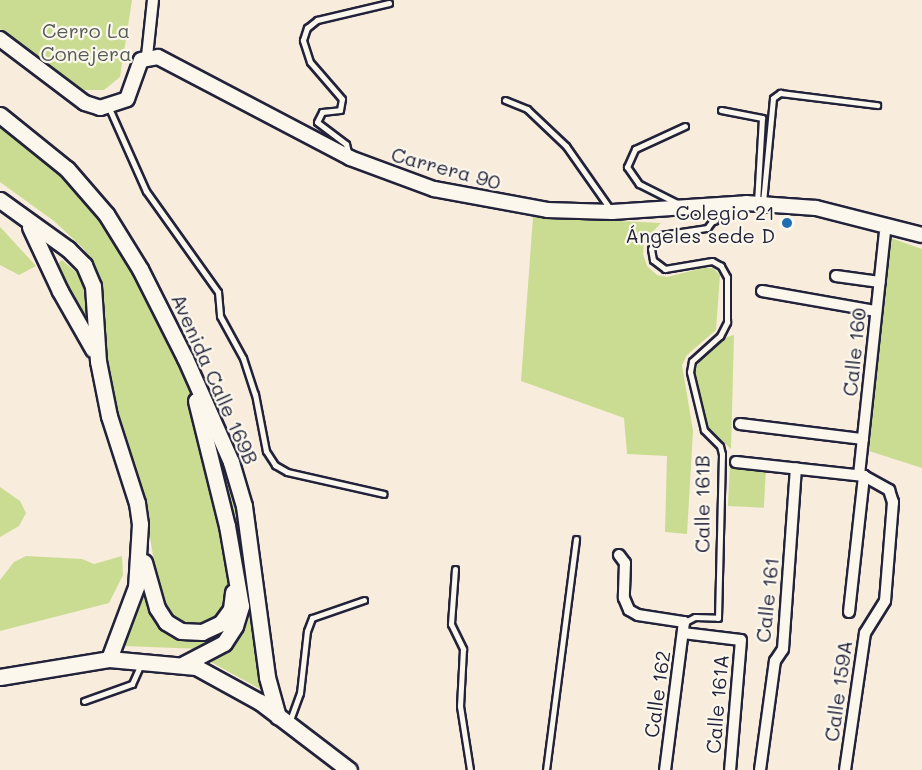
<!DOCTYPE html>
<html>
<head>
<meta charset="utf-8">
<style>
	body { margin:0 }
	#map { position:relative; width:922px; height:770px; overflow:hidden; background:#f8ecdc; font-family:Mali,sans-serif }
	div>[style] { position:absolute }
	.green>* { inset:0; background:#cadc91; transform-origin:0 0 }
	.roads { filter:drop-shadow(2px 0 #22223b) drop-shadow(-2px 0 #22223b) drop-shadow(0 2px #22223b) drop-shadow(0 -2px #22223b) }
	.service>* { height:5px; margin:-2.5px; padding:0 2.5px; transform-origin:2.5px; border-radius:2.5px; background:#fbf7ec }
	.minor>* { height:10px; margin:-5px; padding:0 5px; transform-origin:5px; border-radius:5px; background:#fbf7ec }
	.tertiary>* { height:14px; margin:-7px; padding:0 7px; transform-origin:7px; border-radius:7px; background:#fbf7ec }
	.secondary>* { height:15px; margin:-7.5px; padding:0 7.5px; transform-origin:7.5px; border-radius:7.5px; background:#fbf7ec }
	.dots>* { width:16px; height:16px; translate:-50% -50%; box-sizing:border-box; border:3px solid #fbf7ec; border-radius:50% }
	span { translate:-50% -50%; white-space:nowrap; text-align:center; line-height:1.15; -webkit-text-stroke:4.5px #fbf7ec; paint-order:stroke }
	.park-label { font-size:20px; color:#545a55 }
	.street-label { font-size:20px; color:#22223b }
	.poi-label { font-size:20px; color:#22223b }
	.right { translate:-100% -50%; text-align:right }
</style>
</head>
<body>
<div id="map">
	<div class="green">
		<div style="clip-path:polygon(0 0,132px 0,120px 77px,104px 90px,80px 90px,0 29px)"></div>
		<div style="clip-path:polygon(0 120px,27px 136px,109px 223px,175px 349px,192px 398px,225px 541px,230px 585px,230px 602px,219px 618px,205px 627px,188px 628px,162px 609px,142px 490px,118px 429px,106px 367px,99px 276px,84px 249px,54px 221px,0 182px)"></div>
		<div style="clip-path:polygon(533px 217px,661px 223px,644px 241px,643px 254px,647px 266px,657px 275px,667px 277px,703px 268px,713px 268px,720px 275px,716px 330px,687px 355px,682px 365px,693px 431px,687px 534px,665px 532px,667px 456px,627px 454px,624px 418px,521px 381px)"></div>
		<div style="clip-path:polygon(0 227px,2px 229px,36px 266px,19px 275px,0 265px)"></div>
		<div style="clip-path:polygon(888px 237px,922px 249px,922px 468px,869px 451px)"></div>
		<div style="clip-path:polygon(62px 260px,88px 283px,90px 311px,87px 316px,71px 298px,54px 267px)"></div>
		<div style="clip-path:polygon(734px 335px,731px 449px,706px 425px,694px 370px,713px 341px)"></div>
		<div style="clip-path:polygon(210px 428px,239px 512px,269px 694px,209px 661px,225px 653px,237px 636px,247px 609px,234px 520px)"></div>
		<div style="left:730px;top:466px;width:36px;height:40px;rotate:3deg"></div>
		<div style="clip-path:polygon(0 487px,20px 501px,26px 513px,19px 526px,0 537px)"></div>
		<div style="clip-path:polygon(26px 556px,82px 559px,94px 564px,122px 556px,123px 575px,109px 603px,0 631px,0 580px,14px 562px)"></div>
		<div style="clip-path:polygon(143px 583px,150px 608px,162px 629px,179px 638px,206px 639px,234px 621px,226px 635px,201px 649px,124px 646px)"></div>
	</div>
	<div class="roads">
		<div class="service">
			<div style="left:505px;top:100px;width:24px;rotate:22deg"></div>
			<div style="left:527px;top:109px;width:54px;rotate:43.5deg"></div>
			<div style="left:566px;top:146px;width:78px;rotate:54.9deg"></div>
			<div style="left:109px;top:108px;width:91px;rotate:66deg"></div>
			<div style="left:146px;top:191px;width:124px;rotate:54.5deg"></div>
			<div style="left:218px;top:292px;width:24px;rotate:85deg"></div>
			<div style="left:220px;top:316px;width:48px;rotate:61.3deg"></div>
			<div style="left:243px;top:358px;width:38px;rotate:72deg"></div>
			<div style="left:255px;top:394px;width:58px;rotate:79.1deg"></div>
			<div style="left:266px;top:451px;width:17px;rotate:57deg"></div>
			<div style="left:275px;top:465px;width:14px;rotate:30deg"></div>
			<div style="left:287px;top:472px;width:99px;rotate:12.8deg"></div>
			<div style="left:721px;top:110px;width:42px;rotate:11deg"></div>
			<div style="left:762px;top:118px;width:84px;rotate:93.4deg"></div>
			<div style="left:349px;top:156px;width:12px;rotate:-104deg"></div>
			<div style="left:346px;top:144px;width:36px;rotate:-143deg"></div>
			<div style="left:317px;top:122px;width:11px;rotate:-63deg"></div>
			<div style="left:322px;top:112px;width:18px;rotate:-6deg"></div>
			<div style="left:340px;top:110px;width:11px;rotate:-80deg"></div>
			<div style="left:342px;top:99px;width:49px;rotate:-130.9deg"></div>
			<div style="left:310px;top:62px;width:23px;rotate:-108deg"></div>
			<div style="left:303px;top:40px;width:13px;rotate:-72deg"></div>
			<div style="left:307px;top:28px;width:13px;rotate:-39deg"></div>
			<div style="left:317px;top:20px;width:74px;rotate:-13.3deg"></div>
			<div style="left:763px;top:202px;width:104px;rotate:-84.5deg"></div>
			<div style="left:773px;top:98px;width:9px;rotate:-36deg"></div>
			<div style="left:780px;top:93px;width:98px;rotate:7.1deg"></div>
			<div style="left:679px;top:204px;width:45px;rotate:-153.4deg"></div>
			<div style="left:639px;top:184px;width:21px;rotate:-125deg"></div>
			<div style="left:627px;top:167px;width:20px;rotate:-66deg"></div>
			<div style="left:635px;top:149px;width:55px;rotate:-24.7deg"></div>
			<div style="left:455px;top:569px;width:55px;rotate:94.2deg"></div>
			<div style="left:451px;top:624px;width:28px;rotate:64deg"></div>
			<div style="left:463px;top:649px;width:57px;rotate:93deg"></div>
			<div style="left:460px;top:706px;width:65px;rotate:81.1deg"></div>
			<div style="left:685px;top:622px;width:11px;rotate:-27deg"></div>
			<div style="left:695px;top:617px;width:23px;rotate:2deg"></div>
			<div style="left:718px;top:618px;width:164px;rotate:-88.6deg"></div>
			<div style="left:722px;top:454px;width:8px;rotate:-104deg"></div>
			<div style="left:720px;top:446px;width:23px;rotate:-135deg"></div>
			<div style="left:704px;top:430px;width:60px;rotate:-103.6deg"></div>
			<div style="left:690px;top:372px;width:11px;rotate:-80deg"></div>
			<div style="left:692px;top:361px;width:38px;rotate:-42deg"></div>
			<div style="left:720px;top:336px;width:16px;rotate:-63deg"></div>
			<div style="left:727px;top:322px;width:45px;rotate:-90deg"></div>
			<div style="left:727px;top:277px;width:13px;rotate:-119deg"></div>
			<div style="left:721px;top:266px;width:10px;rotate:-151deg"></div>
			<div style="left:712px;top:261px;width:48px;rotate:170.3deg"></div>
			<div style="left:665px;top:269px;width:15px;rotate:-143deg"></div>
			<div style="left:653px;top:260px;width:11px;rotate:-100deg"></div>
			<div style="left:651px;top:249px;width:9px;rotate:-69deg"></div>
			<div style="left:654px;top:241px;width:9px;rotate:-41deg"></div>
			<div style="left:661px;top:235px;width:47px;rotate:-8.7deg"></div>
			<div style="left:707px;top:228px;width:11px;rotate:-52deg"></div>
			<div style="left:84px;top:701px;width:51px;rotate:-19.5deg"></div>
			<div style="left:132px;top:684px;width:22px;rotate:-66deg"></div>
			<div style="left:289px;top:723px;width:32px;rotate:-70deg"></div>
			<div style="left:300px;top:693px;width:62px;rotate:-83.6deg"></div>
			<div style="left:307px;top:631px;width:14px;rotate:-69deg"></div>
			<div style="left:312px;top:618px;width:55px;rotate:-19.1deg"></div>
			<div style="left:546px;top:770px;width:233px;rotate:-82.6deg"></div>
		</div>
		<div class="minor">
			<div style="left:147px;top:56px;width:56px;rotate:-83.9deg"></div>
			<div style="left:713px;top:205px;width:14px;rotate:86deg"></div>
			<div style="left:836px;top:276px;width:44px;rotate:7.8deg"></div>
			<div style="left:762px;top:291px;width:116px;rotate:10deg"></div>
			<div style="left:740px;top:424px;width:124px;rotate:7deg"></div>
			<div style="left:736px;top:462px;width:129px;rotate:6.2deg"></div>
			<div style="left:864px;top:476px;width:29px;rotate:29deg"></div>
			<div style="left:889px;top:490px;width:13px;rotate:72deg"></div>
			<div style="left:893px;top:502px;width:99px;rotate:94.6deg"></div>
			<div style="left:885px;top:601px;width:38px;rotate:122deg"></div>
			<div style="left:865px;top:633px;width:138px;rotate:98.3deg"></div>
			<div style="left:859px;top:475px;width:243px;rotate:-83.9deg"></div>
			<div style="left:619px;top:555px;width:10px;rotate:53deg"></div>
			<div style="left:625px;top:563px;width:35px;rotate:92deg"></div>
			<div style="left:624px;top:598px;width:13px;rotate:67deg"></div>
			<div style="left:629px;top:610px;width:10px;rotate:29deg"></div>
			<div style="left:638px;top:615px;width:47px;rotate:8.7deg"></div>
			<div style="left:684px;top:622px;width:149px;rotate:97.3deg"></div>
			<div style="left:849px;top:612px;width:137px;rotate:-83.7deg"></div>
			<div style="left:683px;top:633px;width:58px;rotate:6.9deg"></div>
			<div style="left:741px;top:640px;width:130px;rotate:94.8deg"></div>
			<div style="left:760px;top:770px;width:110px;rotate:-82.2deg"></div>
			<div style="left:775px;top:661px;width:14px;rotate:-56deg"></div>
			<div style="left:783px;top:649px;width:181px;rotate:-85.9deg"></div>
		</div>
		<div class="tertiary">
			<div style="left:0;top:39px;width:106px;rotate:37deg"></div>
			<div style="left:85px;top:103px;width:16px;rotate:18deg"></div>
			<div style="left:100px;top:108px;width:28px;rotate:-18deg"></div>
			<div style="left:127px;top:99px;width:41px;rotate:-70.3deg"></div>
			<div style="left:141px;top:60px;width:17px;rotate:-10deg"></div>
			<div style="left:158px;top:57px;width:217px;rotate:27.7deg"></div>
			<div style="left:350px;top:158px;width:90px;rotate:20.3deg"></div>
			<div style="left:434px;top:189px;width:115px;rotate:10.5deg"></div>
			<div style="left:547px;top:210px;width:65px;rotate:1.8deg"></div>
			<div style="left:612px;top:212px;width:134px;rotate:-3.8deg"></div>
			<div style="left:746px;top:203px;width:70px;rotate:4.1deg"></div>
			<div style="left:816px;top:208px;width:109px;rotate:14.3deg"></div>
		</div>
		<div class="secondary">
			<div style="left:0;top:115px;width:86px;rotate:38.9deg"></div>
			<div style="left:67px;top:169px;width:60px;rotate:49.1deg"></div>
			<div style="left:106px;top:214px;width:65px;rotate:58.3deg"></div>
			<div style="left:140px;top:269px;width:100px;rotate:63.2deg"></div>
			<div style="left:185px;top:358px;width:114px;rotate:66.1deg"></div>
			<div style="left:231px;top:462px;width:46px;rotate:73.5deg"></div>
			<div style="left:244px;top:506px;width:173px;rotate:82.3deg"></div>
			<div style="left:267px;top:677px;width:41px;rotate:74.6deg"></div>
			<div style="left:0;top:200px;width:84px;rotate:35.8deg"></div>
			<div style="left:68px;top:249px;width:23px;rotate:45deg"></div>
			<div style="left:84px;top:265px;width:23px;rotate:67deg"></div>
			<div style="left:93px;top:286px;width:75px;rotate:86.2deg"></div>
			<div style="left:98px;top:361px;width:56px;rotate:78.7deg"></div>
			<div style="left:109px;top:416px;width:91px;rotate:72.2deg"></div>
			<div style="left:137px;top:503px;width:21px;rotate:82deg"></div>
			<div style="left:140px;top:524px;width:63px;rotate:93.6deg"></div>
			<div style="left:136px;top:587px;width:77px;rotate:110.6deg"></div>
			<div style="left:30px;top:227px;width:71px;rotate:64.9deg"></div>
			<div style="left:60px;top:291px;width:67px;rotate:60.4deg"></div>
			<div style="left:144px;top:562px;width:48px;rotate:74.2deg"></div>
			<div style="left:157px;top:608px;width:17px;rotate:57deg"></div>
			<div style="left:166px;top:622px;width:17px;rotate:31deg"></div>
			<div style="left:181px;top:631px;width:21px;rotate:3deg"></div>
			<div style="left:202px;top:632px;width:21px;rotate:-25deg"></div>
			<div style="left:221px;top:623px;width:17px;rotate:-54deg"></div>
			<div style="left:231px;top:609px;width:17px;rotate:-83deg"></div>
			<div style="left:184px;top:664px;width:45px;rotate:-27.7deg"></div>
			<div style="left:224px;top:643px;width:20px;rotate:-57deg"></div>
			<div style="left:235px;top:626px;width:21px;rotate:-73deg"></div>
			<div style="left:241px;top:606px;width:81px;rotate:-99.9deg"></div>
			<div style="left:227px;top:526px;width:129px;rotate:-103.9deg"></div>
			<div style="left:0;top:677px;width:110px;rotate:-9.4deg"></div>
			<div style="left:109px;top:659px;width:87px;rotate:5.3deg"></div>
			<div style="left:196px;top:667px;width:73px;rotate:28.7deg"></div>
			<div style="left:260px;top:702px;width:112px;rotate:37.4deg"></div>
		</div>
	</div>
	<div class="dots">
		<div style="left:787px;top:223px;background:#1f6fb2"></div>
	</div>
	<div class="park-label">
		<span style="left:86px;top:42px">Cerro La<br>Conejera</span>
	</div>
	<div class="street-label">
		<span style="left:446px;top:168px;rotate:15deg">Carrera 90</span>
		<span style="left:854px;top:352px;rotate:-84deg">Calle 160</span>
		<span style="left:215px;top:379px;rotate:66deg">Avenida Calle 169B</span>
		<span style="left:702px;top:504px;rotate:-90deg">Calle 161B</span>
		<span style="left:767px;top:600px;rotate:-84deg">Calle 161</span>
		<span style="left:838px;top:691px;rotate:-82deg">Calle 159A</span>
		<span style="left:657px;top:694px;rotate:-82deg">Calle 162</span>
		<span style="left:717px;top:704px;rotate:-85deg">Calle 161A</span>
	</div>
	<div class="poi-label">
		<span class="right" style="left:775px;top:224px">Colegio 21<br>Ángeles sede D</span>
	</div>
</div>
</body>
</html>
